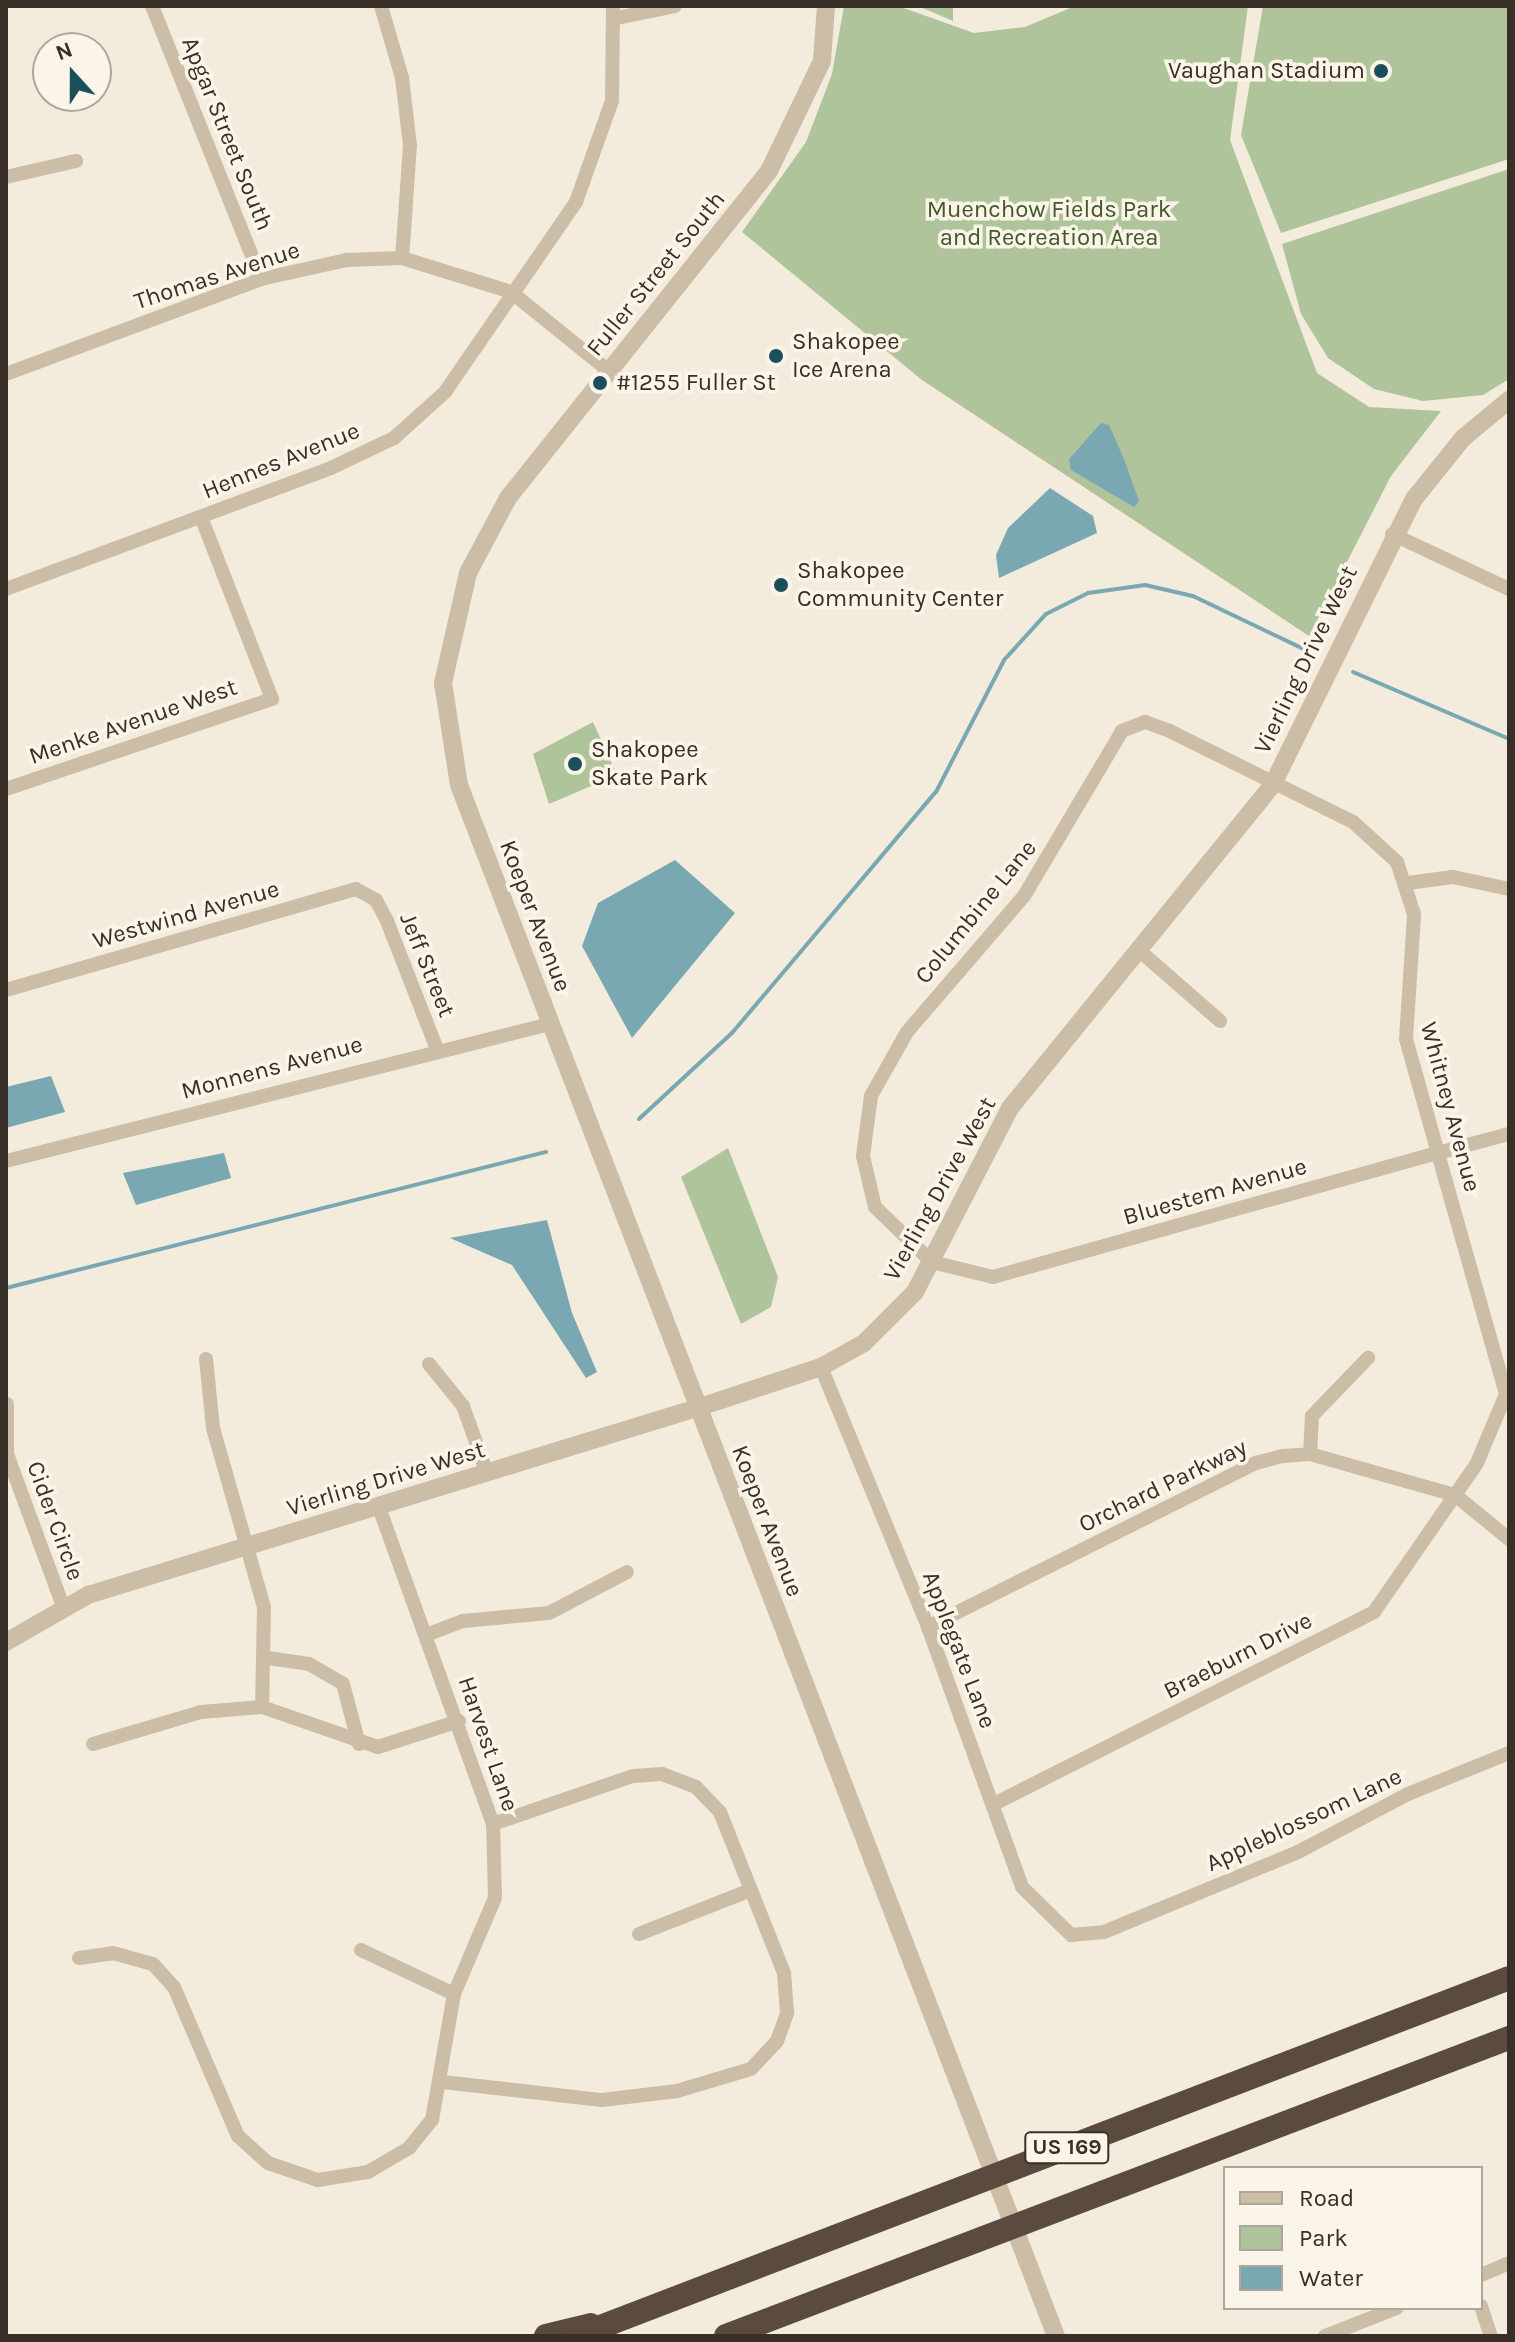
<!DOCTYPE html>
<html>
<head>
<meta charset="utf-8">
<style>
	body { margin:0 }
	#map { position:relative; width:1515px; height:2342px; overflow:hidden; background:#f3ebdc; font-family:Karla,sans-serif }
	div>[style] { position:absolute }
	.green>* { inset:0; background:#b0c49b }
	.water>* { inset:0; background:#79a8b2 }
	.stream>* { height:4px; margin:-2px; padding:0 2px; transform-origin:2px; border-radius:2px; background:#79a8b2 }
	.minor>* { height:14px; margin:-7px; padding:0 7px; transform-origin:7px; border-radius:7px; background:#ccbda7 }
	.tertiary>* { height:18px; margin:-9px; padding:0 9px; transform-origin:9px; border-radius:9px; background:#ccbda7 }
	.motorway>* { height:24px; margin:-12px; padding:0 12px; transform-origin:12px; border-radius:12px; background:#5a4b3e }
	.dots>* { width:22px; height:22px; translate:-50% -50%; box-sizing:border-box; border:4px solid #fbf5e9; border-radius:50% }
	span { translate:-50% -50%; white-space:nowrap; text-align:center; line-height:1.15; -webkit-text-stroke:7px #fbf5e9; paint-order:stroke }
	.shield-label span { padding:2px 6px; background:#fbf5e9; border:2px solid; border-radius:6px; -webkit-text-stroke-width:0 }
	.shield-label { font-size:22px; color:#382f28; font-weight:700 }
	.poi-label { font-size:24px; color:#382f28 }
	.right { translate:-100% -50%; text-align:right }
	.left { translate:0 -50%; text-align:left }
	.street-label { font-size:24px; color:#382f28 }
	.park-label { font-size:24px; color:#41582a }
	.frame { position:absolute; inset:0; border:8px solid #382f28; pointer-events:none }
	.legend { position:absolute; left:1223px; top:2166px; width:260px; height:144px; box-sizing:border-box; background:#fbf5e9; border:2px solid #ada69c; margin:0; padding:10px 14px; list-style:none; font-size:24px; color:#382f28 }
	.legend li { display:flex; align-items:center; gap:16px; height:40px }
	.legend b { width:40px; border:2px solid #ada69c }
	.north { position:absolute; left:32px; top:32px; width:80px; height:80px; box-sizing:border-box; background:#fbf5e9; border:2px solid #ada69c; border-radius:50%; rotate:339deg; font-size:22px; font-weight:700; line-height:32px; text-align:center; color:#382f28 }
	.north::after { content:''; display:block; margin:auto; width:28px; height:36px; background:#1b4f5c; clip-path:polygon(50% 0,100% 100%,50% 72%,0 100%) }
</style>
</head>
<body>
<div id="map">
	<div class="green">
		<div style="clip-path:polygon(844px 6px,898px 6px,974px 33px,1025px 27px,1075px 6px,1248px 6px,1230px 140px,1317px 373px,1369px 407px,1441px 411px,1391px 476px,1309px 636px,922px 380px,742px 232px,806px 142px,832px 74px)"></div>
		<div style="clip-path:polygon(918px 6px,953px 6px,953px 21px)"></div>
		<div style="clip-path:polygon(1263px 6px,1509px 6px,1509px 159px,1281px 233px,1241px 135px)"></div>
		<div style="clip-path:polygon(1509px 169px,1509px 379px,1483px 395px,1423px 401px,1374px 389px,1328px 358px,1301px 314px,1282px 244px)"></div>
		<div style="clip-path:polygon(593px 722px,617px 775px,549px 804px,533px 754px)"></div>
		<div style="clip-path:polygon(728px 1148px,778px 1277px,771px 1307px,741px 1324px,681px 1177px)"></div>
	</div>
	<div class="water">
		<div style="clip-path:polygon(1101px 423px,1109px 425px,1124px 459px,1139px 501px,1134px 507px,1071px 470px,1069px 459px)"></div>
		<div style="clip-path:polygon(1050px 488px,1093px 516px,1097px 533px,999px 578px,996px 555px,1008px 528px)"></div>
		<div style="clip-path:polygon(675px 860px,735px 913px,632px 1038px,582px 946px,598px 903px)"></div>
		<div style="clip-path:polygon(51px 1076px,65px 1112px,6px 1128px,6px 1087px)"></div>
		<div style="clip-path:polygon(224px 1153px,231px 1178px,136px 1205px,123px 1173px)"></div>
		<div style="clip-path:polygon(547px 1220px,572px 1313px,597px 1372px,586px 1378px,512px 1265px,450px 1238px)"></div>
	</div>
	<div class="stream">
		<div style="left:1353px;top:672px;width:170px;rotate:23.2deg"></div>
		<div style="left:639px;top:1119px;width:127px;rotate:-42.8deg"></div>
		<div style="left:732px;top:1033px;width:316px;rotate:-49.8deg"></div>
		<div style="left:936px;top:792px;width:148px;rotate:-62.7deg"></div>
		<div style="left:1004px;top:660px;width:62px;rotate:-47.6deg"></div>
		<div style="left:1046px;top:614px;width:47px;rotate:-26.6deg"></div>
		<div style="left:1088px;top:593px;width:58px;rotate:-8deg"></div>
		<div style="left:1145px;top:585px;width:49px;rotate:12.9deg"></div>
		<div style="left:1193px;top:596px;width:127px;rotate:25.6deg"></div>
		<div style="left:6px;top:1288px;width:557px;rotate:-14.14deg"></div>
	</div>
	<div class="minor">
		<div style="left:152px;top:6px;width:294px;rotate:68.2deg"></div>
		<div style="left:381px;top:6px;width:75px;rotate:73.7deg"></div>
		<div style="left:402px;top:78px;width:67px;rotate:83.2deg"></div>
		<div style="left:410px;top:145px;width:113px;rotate:94deg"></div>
		<div style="left:617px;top:18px;width:59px;rotate:-11.7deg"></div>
		<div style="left:6px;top:177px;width:72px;rotate:-12.9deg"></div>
		<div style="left:6px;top:374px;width:272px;rotate:-20.4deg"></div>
		<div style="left:261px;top:279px;width:88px;rotate:-12.5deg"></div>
		<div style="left:347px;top:260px;width:55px;rotate:-2.1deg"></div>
		<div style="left:402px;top:258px;width:114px;rotate:17.3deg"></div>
		<div style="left:511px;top:292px;width:126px;rotate:38.9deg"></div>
		<div style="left:1392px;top:534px;width:129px;rotate:25.2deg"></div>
		<div style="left:6px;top:589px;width:347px;rotate:-20.4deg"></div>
		<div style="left:331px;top:468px;width:70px;rotate:-25.5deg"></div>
		<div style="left:394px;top:438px;width:69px;rotate:-42deg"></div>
		<div style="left:445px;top:392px;width:231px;rotate:-55.4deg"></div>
		<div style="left:576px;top:202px;width:107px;rotate:-70.4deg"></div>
		<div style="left:612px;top:101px;width:95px;rotate:-89.4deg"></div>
		<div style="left:6px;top:789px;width:281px;rotate:-18.7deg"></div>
		<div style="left:272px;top:699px;width:195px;rotate:-111.3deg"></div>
		<div style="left:1408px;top:883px;width:45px;rotate:-7.6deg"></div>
		<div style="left:1453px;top:877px;width:57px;rotate:12.1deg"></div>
		<div style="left:1141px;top:952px;width:105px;rotate:41.1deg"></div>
		<div style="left:6px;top:990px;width:364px;rotate:-16.1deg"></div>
		<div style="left:356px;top:889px;width:23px;rotate:29deg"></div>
		<div style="left:376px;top:900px;width:24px;rotate:62deg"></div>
		<div style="left:387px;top:921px;width:135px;rotate:68.7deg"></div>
		<div style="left:6px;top:1161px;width:561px;rotate:-14.14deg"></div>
		<div style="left:206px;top:1359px;width:69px;rotate:84.2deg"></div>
		<div style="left:213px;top:1428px;width:186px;rotate:74.1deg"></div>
		<div style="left:264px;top:1607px;width:100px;rotate:91.1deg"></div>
		<div style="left:429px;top:1364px;width:54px;rotate:51deg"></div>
		<div style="left:463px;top:1406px;width:71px;rotate:70.3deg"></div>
		<div style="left:821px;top:1367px;width:281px;rotate:67.6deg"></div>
		<div style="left:928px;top:1627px;width:276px;rotate:70.1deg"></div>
		<div style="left:1022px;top:1887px;width:69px;rotate:44.4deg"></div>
		<div style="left:1071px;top:1935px;width:33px;rotate:-5deg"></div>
		<div style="left:1104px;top:1932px;width:210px;rotate:-22.4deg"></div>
		<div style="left:1298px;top:1852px;width:124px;rotate:-27.8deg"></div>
		<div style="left:1408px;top:1794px;width:109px;rotate:-22.1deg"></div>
		<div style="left:7px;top:1404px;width:50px;rotate:90deg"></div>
		<div style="left:7px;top:1454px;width:162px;rotate:69.8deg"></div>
		<div style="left:1310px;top:1454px;width:38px;rotate:-87deg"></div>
		<div style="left:1312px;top:1416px;width:81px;rotate:-46deg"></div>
		<div style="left:928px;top:1627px;width:367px;rotate:-26.6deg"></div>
		<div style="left:1256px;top:1463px;width:28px;rotate:-15deg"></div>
		<div style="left:1283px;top:1456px;width:27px;rotate:-4deg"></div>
		<div style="left:1310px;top:1454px;width:151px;rotate:15.8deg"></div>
		<div style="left:1455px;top:1495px;width:70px;rotate:39.2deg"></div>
		<div style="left:426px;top:1635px;width:40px;rotate:-21deg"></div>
		<div style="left:463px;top:1621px;width:86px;rotate:-5.3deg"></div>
		<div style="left:549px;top:1613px;width:88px;rotate:-27.7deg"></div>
		<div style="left:268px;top:1658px;width:41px;rotate:8.3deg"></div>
		<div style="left:309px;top:1664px;width:39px;rotate:30deg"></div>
		<div style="left:343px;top:1684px;width:62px;rotate:75.1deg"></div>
		<div style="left:93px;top:1744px;width:113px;rotate:-16.5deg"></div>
		<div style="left:201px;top:1712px;width:61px;rotate:-4.7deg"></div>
		<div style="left:262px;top:1707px;width:123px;rotate:19deg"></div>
		<div style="left:378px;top:1747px;width:85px;rotate:-17.8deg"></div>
		<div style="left:994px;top:1804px;width:426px;rotate:-26.8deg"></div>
		<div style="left:1374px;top:1612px;width:181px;rotate:-55.3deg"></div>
		<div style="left:1477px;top:1463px;width:75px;rotate:-67.2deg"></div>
		<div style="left:1506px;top:1394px;width:250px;rotate:-105.8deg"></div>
		<div style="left:1438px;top:1153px;width:118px;rotate:-105.7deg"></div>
		<div style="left:1406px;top:1039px;width:125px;rotate:-86.3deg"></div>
		<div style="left:1414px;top:914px;width:55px;rotate:-108.1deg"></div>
		<div style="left:1397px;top:862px;width:59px;rotate:-137.7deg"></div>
		<div style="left:1353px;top:822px;width:204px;rotate:-153.6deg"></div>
		<div style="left:1170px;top:731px;width:27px;rotate:-160deg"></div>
		<div style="left:1145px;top:722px;width:25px;rotate:159deg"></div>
		<div style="left:1122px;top:731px;width:192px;rotate:120.7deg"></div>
		<div style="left:1024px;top:896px;width:179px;rotate:130.7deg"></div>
		<div style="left:907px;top:1032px;width:73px;rotate:119.4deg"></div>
		<div style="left:871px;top:1096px;width:61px;rotate:97.6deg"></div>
		<div style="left:863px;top:1156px;width:52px;rotate:76.8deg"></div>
		<div style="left:875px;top:1207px;width:79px;rotate:44deg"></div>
		<div style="left:932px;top:1262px;width:63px;rotate:13.8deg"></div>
		<div style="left:993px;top:1277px;width:462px;rotate:-15.6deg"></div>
		<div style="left:1438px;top:1153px;width:73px;rotate:-15deg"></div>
		<div style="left:639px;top:1934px;width:117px;rotate:-21.5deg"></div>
		<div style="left:361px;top:1950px;width:103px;rotate:25.3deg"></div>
		<div style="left:79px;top:1958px;width:34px;rotate:-8deg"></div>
		<div style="left:113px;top:1953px;width:41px;rotate:15.4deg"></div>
		<div style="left:153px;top:1964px;width:31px;rotate:48deg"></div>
		<div style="left:174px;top:1987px;width:162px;rotate:66.8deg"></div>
		<div style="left:238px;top:2136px;width:40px;rotate:42deg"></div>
		<div style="left:268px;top:2163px;width:53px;rotate:18.8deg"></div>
		<div style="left:318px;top:2180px;width:51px;rotate:-9.1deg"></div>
		<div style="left:368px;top:2172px;width:48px;rotate:-30.3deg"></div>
		<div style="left:409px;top:2148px;width:36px;rotate:-51deg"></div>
		<div style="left:432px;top:2120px;width:128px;rotate:-80.1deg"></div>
		<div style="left:454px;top:1994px;width:104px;rotate:-66.9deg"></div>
		<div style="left:495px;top:1898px;width:74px;rotate:-91.5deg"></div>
		<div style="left:493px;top:1824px;width:336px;rotate:-109.8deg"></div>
		<div style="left:443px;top:2082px;width:160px;rotate:6.5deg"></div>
		<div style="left:602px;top:2100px;width:76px;rotate:-6.8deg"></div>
		<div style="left:677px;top:2091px;width:77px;rotate:-16.6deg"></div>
		<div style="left:751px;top:2069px;width:38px;rotate:-47deg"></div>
		<div style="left:777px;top:2041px;width:30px;rotate:-70deg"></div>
		<div style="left:787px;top:2013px;width:40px;rotate:-94.3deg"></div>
		<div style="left:784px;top:1973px;width:173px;rotate:-111.7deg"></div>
		<div style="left:720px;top:1812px;width:35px;rotate:-134deg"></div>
		<div style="left:696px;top:1787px;width:36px;rotate:-159deg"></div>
		<div style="left:662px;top:1774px;width:29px;rotate:176deg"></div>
		<div style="left:633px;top:1776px;width:148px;rotate:161.1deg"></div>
		<div style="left:1481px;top:2275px;width:30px;rotate:-23deg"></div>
		<div style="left:1481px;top:2306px;width:32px;rotate:72deg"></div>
		<div style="left:1325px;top:2336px;width:77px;rotate:-21.3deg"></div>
	</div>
	<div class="tertiary">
		<div style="left:826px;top:6px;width:55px;rotate:94.2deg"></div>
		<div style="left:822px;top:61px;width:122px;rotate:115.7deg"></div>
		<div style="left:769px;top:171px;width:418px;rotate:128.6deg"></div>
		<div style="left:508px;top:498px;width:85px;rotate:118.1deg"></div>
		<div style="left:468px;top:573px;width:113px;rotate:102.8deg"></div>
		<div style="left:443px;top:683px;width:103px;rotate:81.1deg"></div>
		<div style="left:459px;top:785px;width:1662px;rotate:68.95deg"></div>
		<div style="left:6px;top:1642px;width:95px;rotate:-29.8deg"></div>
		<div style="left:88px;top:1595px;width:637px;rotate:-17.07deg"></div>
		<div style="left:697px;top:1408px;width:131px;rotate:-18.3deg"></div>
		<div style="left:821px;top:1367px;width:49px;rotate:-29.2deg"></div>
		<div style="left:864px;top:1343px;width:72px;rotate:-45deg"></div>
		<div style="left:915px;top:1292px;width:207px;rotate:-62.7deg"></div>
		<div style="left:1010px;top:1108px;width:417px;rotate:-50.9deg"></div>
		<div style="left:1273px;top:784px;width:318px;rotate:-63.7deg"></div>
		<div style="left:1414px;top:499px;width:78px;rotate:-51.2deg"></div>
		<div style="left:1463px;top:438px;width:60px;rotate:-39.6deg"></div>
	</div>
	<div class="motorway">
		<div style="left:546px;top:2336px;width:46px;rotate:-13.7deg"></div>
		<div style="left:577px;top:2336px;width:998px;rotate:-21.01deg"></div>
		<div style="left:726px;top:2336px;width:838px;rotate:-20.84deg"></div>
	</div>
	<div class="dots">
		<div style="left:1381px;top:71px;background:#1b4f5c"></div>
		<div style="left:776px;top:356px;background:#1b4f5c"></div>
		<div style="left:600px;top:383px;background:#1b4f5c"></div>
		<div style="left:781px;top:585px;background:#1b4f5c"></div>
		<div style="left:575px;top:764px;background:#1b4f5c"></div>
	</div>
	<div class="shield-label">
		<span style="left:1067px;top:2148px">US 169</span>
	</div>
	<div class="poi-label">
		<span class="right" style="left:1365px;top:71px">Vaughan Stadium</span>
		<span class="left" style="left:792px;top:356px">Shakopee<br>Ice Arena</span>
		<span class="left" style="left:616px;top:383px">#1255 Fuller St</span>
		<span class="left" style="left:797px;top:585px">Shakopee<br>Community Center</span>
		<span class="left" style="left:591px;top:764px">Shakopee<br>Skate Park</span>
	</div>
	<div class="street-label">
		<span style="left:227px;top:134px;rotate:68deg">Apgar Street South</span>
		<span style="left:656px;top:274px;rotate:-51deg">Fuller Street South</span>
		<span style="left:217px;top:276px;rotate:-18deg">Thomas Avenue</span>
		<span style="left:281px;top:461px;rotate:-22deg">Hennes Avenue</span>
		<span style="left:1306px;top:660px;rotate:-64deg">Vierling Drive West</span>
		<span style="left:133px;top:722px;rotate:-19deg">Menke Avenue West</span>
		<span style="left:976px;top:912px;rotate:-51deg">Columbine Lane</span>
		<span style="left:186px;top:915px;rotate:-16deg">Westwind Avenue</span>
		<span style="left:535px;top:916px;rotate:69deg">Koeper Avenue</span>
		<span style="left:427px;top:965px;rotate:68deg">Jeff Street</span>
		<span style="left:272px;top:1068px;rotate:-15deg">Monnens Avenue</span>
		<span style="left:1450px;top:1107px;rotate:75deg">Whitney Avenue</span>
		<span style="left:940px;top:1189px;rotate:-61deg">Vierling Drive West</span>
		<span style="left:1215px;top:1192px;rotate:-16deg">Bluestem Avenue</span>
		<span style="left:386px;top:1479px;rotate:-17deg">Vierling Drive West</span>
		<span style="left:1163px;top:1486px;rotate:-26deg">Orchard Parkway</span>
		<span style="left:55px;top:1521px;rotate:70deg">Cider Circle</span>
		<span style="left:767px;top:1521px;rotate:69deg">Koeper Avenue</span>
		<span style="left:959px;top:1650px;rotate:69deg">Applegate Lane</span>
		<span style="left:1238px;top:1656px;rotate:-27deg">Braeburn Drive</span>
		<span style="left:488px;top:1744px;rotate:71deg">Harvest Lane</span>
		<span style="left:1304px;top:1820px;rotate:-25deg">Appleblossom Lane</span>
	</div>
	<div class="park-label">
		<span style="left:1049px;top:224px">Muenchow Fields Park<br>and Recreation Area</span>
	</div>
	<div class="frame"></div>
	<ul class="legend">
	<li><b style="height:10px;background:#ccbda7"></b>Road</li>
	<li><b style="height:22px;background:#b0c49b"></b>Park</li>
	<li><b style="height:22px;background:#79a8b2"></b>Water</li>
	</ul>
	<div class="north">N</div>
</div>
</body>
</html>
